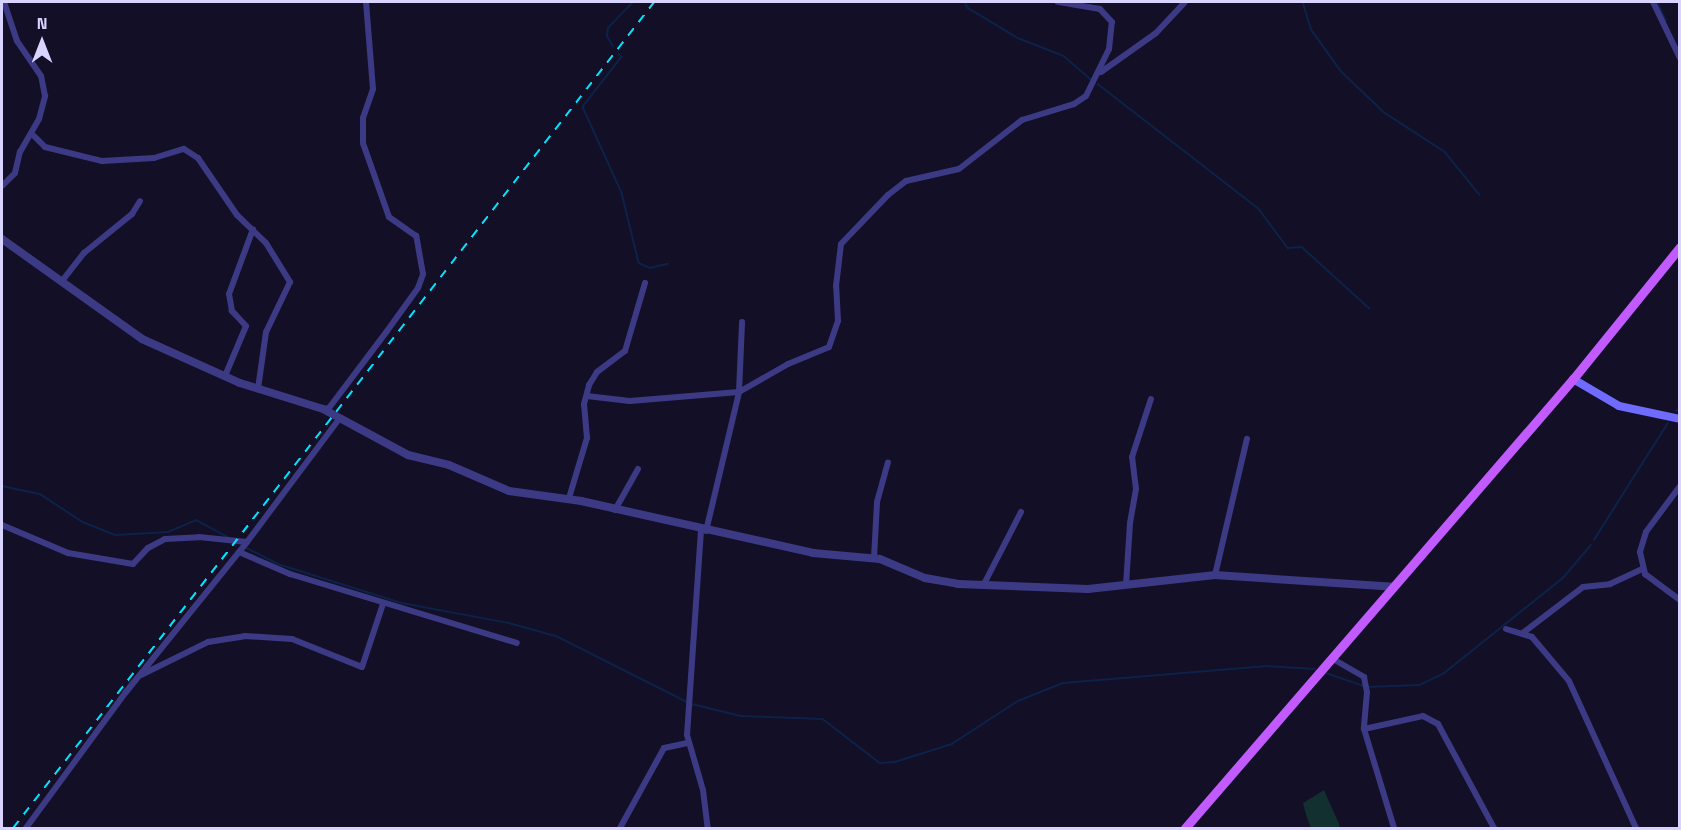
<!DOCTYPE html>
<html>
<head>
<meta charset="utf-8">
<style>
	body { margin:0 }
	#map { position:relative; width:1681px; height:830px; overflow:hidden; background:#130f26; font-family:"Space Grotesk",sans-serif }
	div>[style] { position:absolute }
	.green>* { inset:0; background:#12302f }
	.stream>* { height:1.5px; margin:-0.75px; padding:0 0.75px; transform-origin:0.75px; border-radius:0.75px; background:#0c2248 }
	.minor>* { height:6px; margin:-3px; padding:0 3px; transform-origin:3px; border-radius:3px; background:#3d3a85 }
	.tertiary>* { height:8px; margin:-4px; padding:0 4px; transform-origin:4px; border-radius:4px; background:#3d3a85 }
	.secondary>* { height:8px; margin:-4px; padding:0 4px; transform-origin:4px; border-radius:4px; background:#6f6bff }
	.primary>* { height:9px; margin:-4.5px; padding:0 4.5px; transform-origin:4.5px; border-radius:4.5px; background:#c25bff }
	.rail>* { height:1.5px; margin-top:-0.75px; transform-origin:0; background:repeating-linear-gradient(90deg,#00e5ff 0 9px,transparent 0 17px) }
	span { translate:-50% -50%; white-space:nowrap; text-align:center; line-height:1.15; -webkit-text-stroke:5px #130f26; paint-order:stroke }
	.frame { position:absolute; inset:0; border:3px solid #d9d4ff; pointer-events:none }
	.north { position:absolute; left:12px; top:12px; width:60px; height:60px; -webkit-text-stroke:4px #130f26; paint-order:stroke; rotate:0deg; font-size:16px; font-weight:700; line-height:24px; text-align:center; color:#d9d4ff }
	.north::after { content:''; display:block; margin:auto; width:21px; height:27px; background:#d9d4ff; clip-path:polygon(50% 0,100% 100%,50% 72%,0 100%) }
</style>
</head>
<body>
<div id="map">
	<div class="green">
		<div style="clip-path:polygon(1324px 790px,1339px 824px,1340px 828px,1311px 828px,1306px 815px,1303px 803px)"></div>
	</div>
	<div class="stream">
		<div style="left:965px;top:2px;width:7px;rotate:63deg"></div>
		<div style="left:968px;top:8px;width:58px;rotate:31deg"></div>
		<div style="left:1018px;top:38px;width:49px;rotate:21.4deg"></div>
		<div style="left:1064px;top:56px;width:35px;rotate:41deg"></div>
		<div style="left:1303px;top:2px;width:28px;rotate:73deg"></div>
		<div style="left:1311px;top:29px;width:52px;rotate:54.5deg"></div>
		<div style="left:1341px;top:71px;width:61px;rotate:43.7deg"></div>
		<div style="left:1385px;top:113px;width:72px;rotate:33deg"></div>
		<div style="left:1445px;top:152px;width:55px;rotate:50.9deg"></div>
		<div style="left:1658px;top:2px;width:20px;rotate:66deg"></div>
		<div style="left:613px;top:47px;width:13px;rotate:-119deg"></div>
		<div style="left:607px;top:36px;width:8px;rotate:-83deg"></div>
		<div style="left:608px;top:28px;width:36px;rotate:-46deg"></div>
		<div style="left:619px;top:54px;width:4px;rotate:45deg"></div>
		<div style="left:622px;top:57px;width:63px;rotate:128deg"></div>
		<div style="left:583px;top:107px;width:94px;rotate:65.6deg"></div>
		<div style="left:622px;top:193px;width:72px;rotate:76.3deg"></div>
		<div style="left:639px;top:263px;width:12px;rotate:24deg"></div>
		<div style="left:650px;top:268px;width:18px;rotate:-13deg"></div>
		<div style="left:1098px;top:84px;width:204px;rotate:37.8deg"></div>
		<div style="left:1259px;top:209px;width:49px;rotate:53.4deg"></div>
		<div style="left:1288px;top:248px;width:14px;rotate:-4deg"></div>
		<div style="left:1302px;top:247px;width:91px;rotate:42.3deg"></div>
		<div style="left:1676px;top:411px;width:5px;rotate:-37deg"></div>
		<div style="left:2px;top:486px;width:39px;rotate:12deg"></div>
		<div style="left:40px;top:494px;width:51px;rotate:33.1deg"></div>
		<div style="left:83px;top:522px;width:35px;rotate:22deg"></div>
		<div style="left:115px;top:535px;width:53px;rotate:-3.2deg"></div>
		<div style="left:168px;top:532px;width:30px;rotate:-23deg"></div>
		<div style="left:196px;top:520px;width:36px;rotate:28deg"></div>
		<div style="left:1594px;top:540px;width:138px;rotate:-57.7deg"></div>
		<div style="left:245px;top:547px;width:37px;rotate:27deg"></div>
		<div style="left:278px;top:564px;width:130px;rotate:17.5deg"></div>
		<div style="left:402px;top:603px;width:109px;rotate:10.6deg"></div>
		<div style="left:509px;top:623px;width:49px;rotate:15.5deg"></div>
		<div style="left:556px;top:636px;width:147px;rotate:26.7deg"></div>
		<div style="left:1326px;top:673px;width:40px;rotate:18.9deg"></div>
		<div style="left:1368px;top:687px;width:52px;rotate:-2.2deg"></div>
		<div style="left:1420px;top:685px;width:25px;rotate:-26deg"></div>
		<div style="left:1443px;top:674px;width:154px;rotate:-38.7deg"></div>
		<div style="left:1563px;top:578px;width:43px;rotate:-49.7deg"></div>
		<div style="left:692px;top:704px;width:50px;rotate:13.8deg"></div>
		<div style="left:741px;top:716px;width:82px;rotate:2.1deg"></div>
		<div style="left:823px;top:719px;width:72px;rotate:37.7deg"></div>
		<div style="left:880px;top:763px;width:15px;rotate:-4deg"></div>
		<div style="left:895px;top:762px;width:60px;rotate:-17.5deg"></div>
		<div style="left:952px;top:744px;width:79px;rotate:-33.1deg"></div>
		<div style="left:1018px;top:701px;width:48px;rotate:-21.8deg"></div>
		<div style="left:1063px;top:683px;width:204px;rotate:-4.8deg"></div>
		<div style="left:1266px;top:666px;width:49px;rotate:3.5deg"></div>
	</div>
	<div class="minor">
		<div style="left:1653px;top:2px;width:62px;rotate:64.3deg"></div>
		<div style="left:1101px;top:72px;width:67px;rotate:-35.3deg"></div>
		<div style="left:1156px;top:33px;width:42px;rotate:-46.9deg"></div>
		<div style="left:32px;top:134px;width:18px;rotate:45deg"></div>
		<div style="left:45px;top:147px;width:59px;rotate:13.8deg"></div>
		<div style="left:102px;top:161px;width:52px;rotate:-3.3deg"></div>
		<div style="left:154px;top:158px;width:31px;rotate:-17deg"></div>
		<div style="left:184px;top:149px;width:17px;rotate:33deg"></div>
		<div style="left:198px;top:158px;width:69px;rotate:55.6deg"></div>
		<div style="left:237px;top:215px;width:40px;rotate:44deg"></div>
		<div style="left:266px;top:243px;width:46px;rotate:58.4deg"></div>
		<div style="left:290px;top:282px;width:55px;rotate:115.6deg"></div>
		<div style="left:266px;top:332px;width:58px;rotate:98deg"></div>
		<div style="left:2px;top:186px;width:18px;rotate:-45deg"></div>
		<div style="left:15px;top:173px;width:22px;rotate:-77deg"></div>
		<div style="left:20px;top:152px;width:38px;rotate:-60deg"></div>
		<div style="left:39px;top:119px;width:24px;rotate:-75deg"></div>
		<div style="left:45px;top:96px;width:20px;rotate:-101deg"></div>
		<div style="left:41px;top:76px;width:42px;rotate:-124.4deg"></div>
		<div style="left:17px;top:41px;width:41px;rotate:-108.4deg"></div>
		<div style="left:62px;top:281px;width:36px;rotate:-52deg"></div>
		<div style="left:84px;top:253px;width:62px;rotate:-39.1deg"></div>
		<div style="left:132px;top:214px;width:15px;rotate:-58deg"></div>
		<div style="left:225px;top:376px;width:54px;rotate:-67.2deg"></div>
		<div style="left:246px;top:326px;width:21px;rotate:-133deg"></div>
		<div style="left:232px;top:311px;width:17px;rotate:-100deg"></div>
		<div style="left:229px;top:294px;width:69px;rotate:-69.7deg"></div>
		<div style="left:587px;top:396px;width:43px;rotate:6.6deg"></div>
		<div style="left:630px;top:401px;width:109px;rotate:-4.7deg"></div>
		<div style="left:739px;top:392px;width:56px;rotate:-29.7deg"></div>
		<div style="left:788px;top:364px;width:44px;rotate:-22.5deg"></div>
		<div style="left:829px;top:347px;width:28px;rotate:-71deg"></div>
		<div style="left:838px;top:321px;width:35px;rotate:-93deg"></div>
		<div style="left:836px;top:286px;width:42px;rotate:-83.2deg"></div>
		<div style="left:841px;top:244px;width:68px;rotate:-46.2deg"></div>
		<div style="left:888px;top:195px;width:23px;rotate:-38deg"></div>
		<div style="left:906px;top:181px;width:54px;rotate:-12.8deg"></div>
		<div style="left:959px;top:169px;width:80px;rotate:-37.9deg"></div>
		<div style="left:1022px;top:120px;width:54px;rotate:-17.1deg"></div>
		<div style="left:1074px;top:104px;width:14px;rotate:-34deg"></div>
		<div style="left:1086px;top:96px;width:52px;rotate:-63.9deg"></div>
		<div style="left:1109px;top:49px;width:27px;rotate:-84deg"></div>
		<div style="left:1112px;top:22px;width:18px;rotate:-133deg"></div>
		<div style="left:1100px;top:9px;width:43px;rotate:-170.5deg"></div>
		<div style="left:323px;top:409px;width:6px;rotate:-9deg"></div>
		<div style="left:329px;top:408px;width:96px;rotate:-53deg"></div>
		<div style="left:387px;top:331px;width:53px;rotate:-54.2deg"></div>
		<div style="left:418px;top:288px;width:15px;rotate:-70deg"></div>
		<div style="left:423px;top:274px;width:39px;rotate:-100deg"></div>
		<div style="left:416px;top:236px;width:33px;rotate:-145deg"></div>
		<div style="left:389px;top:217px;width:78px;rotate:-109.4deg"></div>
		<div style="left:363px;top:143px;width:25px;rotate:-90deg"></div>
		<div style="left:363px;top:118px;width:31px;rotate:-71deg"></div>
		<div style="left:373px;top:89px;width:87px;rotate:-94.6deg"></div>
		<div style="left:1680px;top:486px;width:57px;rotate:126.5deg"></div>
		<div style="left:1646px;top:532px;width:21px;rotate:107deg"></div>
		<div style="left:1640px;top:552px;width:23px;rotate:77deg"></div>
		<div style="left:1645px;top:574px;width:44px;rotate:36.6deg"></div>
		<div style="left:569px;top:498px;width:63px;rotate:-73.3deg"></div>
		<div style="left:587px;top:438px;width:34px;rotate:-95deg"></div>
		<div style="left:584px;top:404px;width:20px;rotate:-75deg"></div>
		<div style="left:589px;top:385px;width:15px;rotate:-58deg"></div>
		<div style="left:597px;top:372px;width:35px;rotate:-37deg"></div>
		<div style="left:625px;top:351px;width:71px;rotate:-73.6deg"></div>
		<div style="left:615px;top:510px;width:47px;rotate:-60.7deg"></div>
		<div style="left:2px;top:525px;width:72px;rotate:23deg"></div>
		<div style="left:68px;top:553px;width:66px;rotate:9.6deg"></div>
		<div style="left:133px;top:564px;width:22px;rotate:-47deg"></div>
		<div style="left:148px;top:548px;width:19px;rotate:-28deg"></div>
		<div style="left:165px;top:539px;width:34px;rotate:-3deg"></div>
		<div style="left:199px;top:537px;width:48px;rotate:5.9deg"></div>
		<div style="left:701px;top:530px;width:205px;rotate:93.9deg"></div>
		<div style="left:687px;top:735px;width:57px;rotate:73.8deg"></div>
		<div style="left:703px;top:790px;width:38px;rotate:83deg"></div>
		<div style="left:706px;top:531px;width:143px;rotate:-76.6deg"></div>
		<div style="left:739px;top:392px;width:70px;rotate:-87.5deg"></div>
		<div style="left:239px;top:552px;width:56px;rotate:23.3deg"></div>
		<div style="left:290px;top:574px;width:237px;rotate:16.9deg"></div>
		<div style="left:874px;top:558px;width:56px;rotate:-86.9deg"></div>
		<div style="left:877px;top:502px;width:41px;rotate:-74.6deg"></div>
		<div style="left:1215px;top:575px;width:140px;rotate:-76.8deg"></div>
		<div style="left:984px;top:584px;width:81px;rotate:-62.8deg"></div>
		<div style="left:1126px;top:585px;width:62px;rotate:-86.3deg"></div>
		<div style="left:1130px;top:523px;width:35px;rotate:-80deg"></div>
		<div style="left:1136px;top:489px;width:32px;rotate:-97deg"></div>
		<div style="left:1132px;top:457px;width:61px;rotate:-71.9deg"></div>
		<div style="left:1506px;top:629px;width:27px;rotate:17deg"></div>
		<div style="left:1532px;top:637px;width:57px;rotate:49.9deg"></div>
		<div style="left:1569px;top:681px;width:162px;rotate:65.5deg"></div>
		<div style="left:1524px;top:632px;width:74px;rotate:-37.3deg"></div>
		<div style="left:1583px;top:587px;width:27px;rotate:-6deg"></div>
		<div style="left:1610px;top:584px;width:35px;rotate:-25deg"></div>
		<div style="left:1333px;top:659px;width:36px;rotate:30deg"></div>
		<div style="left:1364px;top:677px;width:15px;rotate:79deg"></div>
		<div style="left:1367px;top:692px;width:37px;rotate:95deg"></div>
		<div style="left:1364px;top:729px;width:103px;rotate:73.1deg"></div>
		<div style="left:141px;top:675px;width:75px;rotate:-26.2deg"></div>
		<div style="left:208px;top:642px;width:37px;rotate:-9deg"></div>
		<div style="left:245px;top:636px;width:47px;rotate:3.7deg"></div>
		<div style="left:292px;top:639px;width:75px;rotate:21.8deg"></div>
		<div style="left:362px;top:667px;width:66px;rotate:-71.6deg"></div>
		<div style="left:1364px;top:729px;width:60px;rotate:-12.4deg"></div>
		<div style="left:1423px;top:716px;width:17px;rotate:28deg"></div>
		<div style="left:1438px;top:724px;width:118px;rotate:61.7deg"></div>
		<div style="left:26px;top:828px;width:169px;rotate:-53.7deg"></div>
		<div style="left:126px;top:692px;width:193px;rotate:-51.1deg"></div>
		<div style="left:247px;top:542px;width:154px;rotate:-53.2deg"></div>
		<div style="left:620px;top:828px;width:91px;rotate:-61.2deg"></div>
		<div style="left:664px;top:748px;width:24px;rotate:-12deg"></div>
	</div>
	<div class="tertiary">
		<div style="left:2px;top:239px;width:172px;rotate:35.5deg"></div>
		<div style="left:142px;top:339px;width:107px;rotate:24.2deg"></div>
		<div style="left:240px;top:383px;width:87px;rotate:17.4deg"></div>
		<div style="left:323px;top:409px;width:97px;rotate:28.4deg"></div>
		<div style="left:408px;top:455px;width:42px;rotate:13.7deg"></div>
		<div style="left:449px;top:465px;width:65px;rotate:23.4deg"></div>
		<div style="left:509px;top:491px;width:73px;rotate:7.9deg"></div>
		<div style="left:581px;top:501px;width:238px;rotate:12.6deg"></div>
		<div style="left:813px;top:553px;width:67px;rotate:5.1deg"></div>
		<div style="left:880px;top:559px;width:49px;rotate:22.9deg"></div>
		<div style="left:925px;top:578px;width:34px;rotate:10deg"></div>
		<div style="left:958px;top:584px;width:130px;rotate:2.2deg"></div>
		<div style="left:1088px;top:589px;width:128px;rotate:-6.3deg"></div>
		<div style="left:1215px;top:575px;width:179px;rotate:3.8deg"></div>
	</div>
	<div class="secondary">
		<div style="left:1573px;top:379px;width:53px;rotate:30.4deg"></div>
		<div style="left:1619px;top:406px;width:62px;rotate:12deg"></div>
	</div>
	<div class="primary">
		<div style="left:1185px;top:828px;width:593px;rotate:-49.17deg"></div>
		<div style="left:1573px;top:379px;width:170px;rotate:-51deg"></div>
	</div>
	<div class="rail">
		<div style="left:13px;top:828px;width:1046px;rotate:-52.19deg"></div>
	</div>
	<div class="frame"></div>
	<div class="north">N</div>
</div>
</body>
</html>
